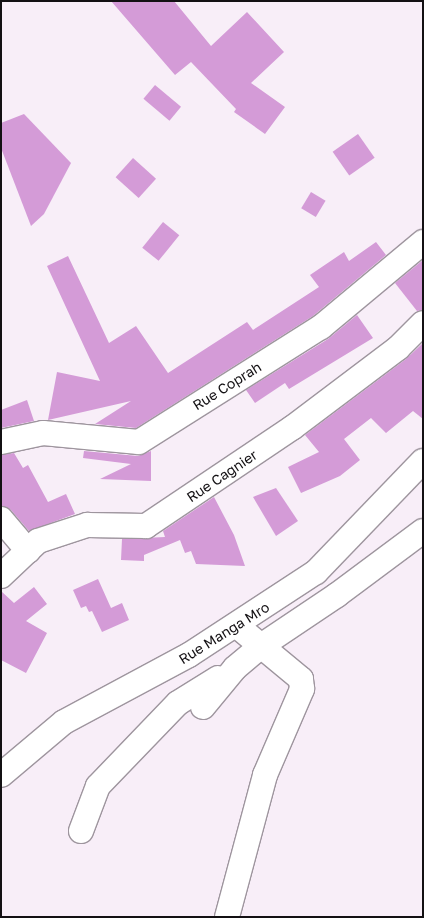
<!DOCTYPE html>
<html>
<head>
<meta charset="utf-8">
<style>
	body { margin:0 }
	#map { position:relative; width:424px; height:918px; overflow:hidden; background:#f8eef8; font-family:"Golos Text",sans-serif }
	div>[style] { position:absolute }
	.building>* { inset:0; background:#d49bd7; transform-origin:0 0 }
	.roads { filter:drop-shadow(1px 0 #9e959e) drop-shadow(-1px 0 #9e959e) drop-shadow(0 1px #9e959e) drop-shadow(0 -1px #9e959e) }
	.minor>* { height:24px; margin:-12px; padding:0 12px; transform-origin:12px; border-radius:12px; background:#fff }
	span { translate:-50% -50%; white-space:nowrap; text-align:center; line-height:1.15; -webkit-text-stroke:4px #fff; paint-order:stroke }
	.street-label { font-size:14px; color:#131013 }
	.frame { position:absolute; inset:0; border:2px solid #131013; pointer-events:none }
</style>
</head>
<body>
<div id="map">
	<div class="building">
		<div style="clip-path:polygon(111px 1px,174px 1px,211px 46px,247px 12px,284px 52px,251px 83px,285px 107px,265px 134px,234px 112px,236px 109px,191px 62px,175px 75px)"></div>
		<div style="left:155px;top:85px;width:34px;height:18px;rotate:40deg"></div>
		<div style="clip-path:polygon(24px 114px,71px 163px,44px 214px,31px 226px,1px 148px,1px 123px)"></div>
		<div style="left:358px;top:134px;width:29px;height:31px;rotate:55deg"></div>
		<div style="left:133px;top:158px;width:31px;height:26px;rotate:42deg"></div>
		<div style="left:311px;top:192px;width:17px;height:19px;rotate:31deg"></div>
		<div style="left:163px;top:222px;width:21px;height:33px;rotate:39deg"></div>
		<div style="clip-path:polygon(376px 242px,386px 255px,313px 316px,136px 428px,95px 424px,131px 401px,48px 420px,57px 372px,100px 381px,47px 266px,68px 256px,109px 343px,136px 326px,168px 373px,247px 322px,253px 330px,319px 287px,310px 275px,344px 252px,349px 261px)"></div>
		<div style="clip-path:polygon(423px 260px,423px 310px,417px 311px,395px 283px)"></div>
		<div style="clip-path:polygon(357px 315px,373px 338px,289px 389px,285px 383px,255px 403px,246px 390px,328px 339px)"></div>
		<div style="clip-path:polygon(423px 343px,423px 419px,413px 411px,386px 433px,371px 418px,344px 439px,360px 460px,340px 476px,301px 493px,288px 467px,319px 452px,305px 435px,406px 359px)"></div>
		<div style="clip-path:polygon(27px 400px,34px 421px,1px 428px,1px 410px)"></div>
		<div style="clip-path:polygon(84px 451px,138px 456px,151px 451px,151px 481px,100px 479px,131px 464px,83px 458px)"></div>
		<div style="clip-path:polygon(14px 453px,23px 468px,28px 465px,48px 502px,66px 494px,75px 514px,29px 531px,11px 510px,1px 506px,1px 455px)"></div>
		<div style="clip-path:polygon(276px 488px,298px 521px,276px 536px,253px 497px)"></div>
		<div style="clip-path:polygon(214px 497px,234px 535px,245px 566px,196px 564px,191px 551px,185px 553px,180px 540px,144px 555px,144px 561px,121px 560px,122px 539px,165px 537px,163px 531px)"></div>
		<div style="clip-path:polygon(98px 579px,111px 608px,122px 603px,129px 620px,102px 632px,92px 611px,89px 612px,86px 606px,81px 608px,73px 590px)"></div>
		<div style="clip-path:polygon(34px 587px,47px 604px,26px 621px,47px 633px,26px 673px,1px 660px,1px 591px,14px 603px)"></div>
	</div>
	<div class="roads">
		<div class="minor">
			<div style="left:1px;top:442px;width:43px;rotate:-12.1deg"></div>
			<div style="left:43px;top:433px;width:96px;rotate:5.4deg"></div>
			<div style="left:139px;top:442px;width:215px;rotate:-32.3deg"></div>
			<div style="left:321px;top:327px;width:133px;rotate:-39.8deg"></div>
			<div style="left:1px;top:519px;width:42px;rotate:49.8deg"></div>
			<div style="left:1px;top:576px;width:51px;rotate:-43.4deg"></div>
			<div style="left:38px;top:541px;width:52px;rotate:-18.1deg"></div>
			<div style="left:87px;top:525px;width:59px;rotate:1deg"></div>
			<div style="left:146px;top:526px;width:176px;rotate:-33.9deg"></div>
			<div style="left:292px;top:428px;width:133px;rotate:-37deg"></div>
			<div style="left:398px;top:348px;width:35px;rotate:-45deg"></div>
			<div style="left:203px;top:707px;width:50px;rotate:-50.6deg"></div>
			<div style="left:235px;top:668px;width:34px;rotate:-40deg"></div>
			<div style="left:261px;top:646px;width:92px;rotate:-33.9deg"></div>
			<div style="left:337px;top:595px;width:107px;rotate:-36.7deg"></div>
			<div style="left:1px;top:775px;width:82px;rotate:-40.1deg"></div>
			<div style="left:64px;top:722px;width:142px;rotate:-28.2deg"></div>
			<div style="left:189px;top:655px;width:152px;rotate:-33.2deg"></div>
			<div style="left:316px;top:572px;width:154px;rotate:-46.1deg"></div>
			<div style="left:81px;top:831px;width:48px;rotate:-69.3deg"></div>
			<div style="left:98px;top:786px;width:115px;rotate:-46.1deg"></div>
			<div style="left:178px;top:703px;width:47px;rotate:-32deg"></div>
			<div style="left:227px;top:917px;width:147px;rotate:-75deg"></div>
			<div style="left:265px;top:775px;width:94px;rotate:-66.7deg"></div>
			<div style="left:302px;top:689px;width:10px;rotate:-96deg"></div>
			<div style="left:301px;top:679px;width:83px;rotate:-140.4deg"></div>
		</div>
	</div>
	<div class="street-label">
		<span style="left:227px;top:386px;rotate:-32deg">Rue Coprah</span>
		<span style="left:222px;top:476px;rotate:-34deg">Rue Cagnier</span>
		<span style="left:224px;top:633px;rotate:-32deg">Rue Manga Mro</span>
	</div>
	<div class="frame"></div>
</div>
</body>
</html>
